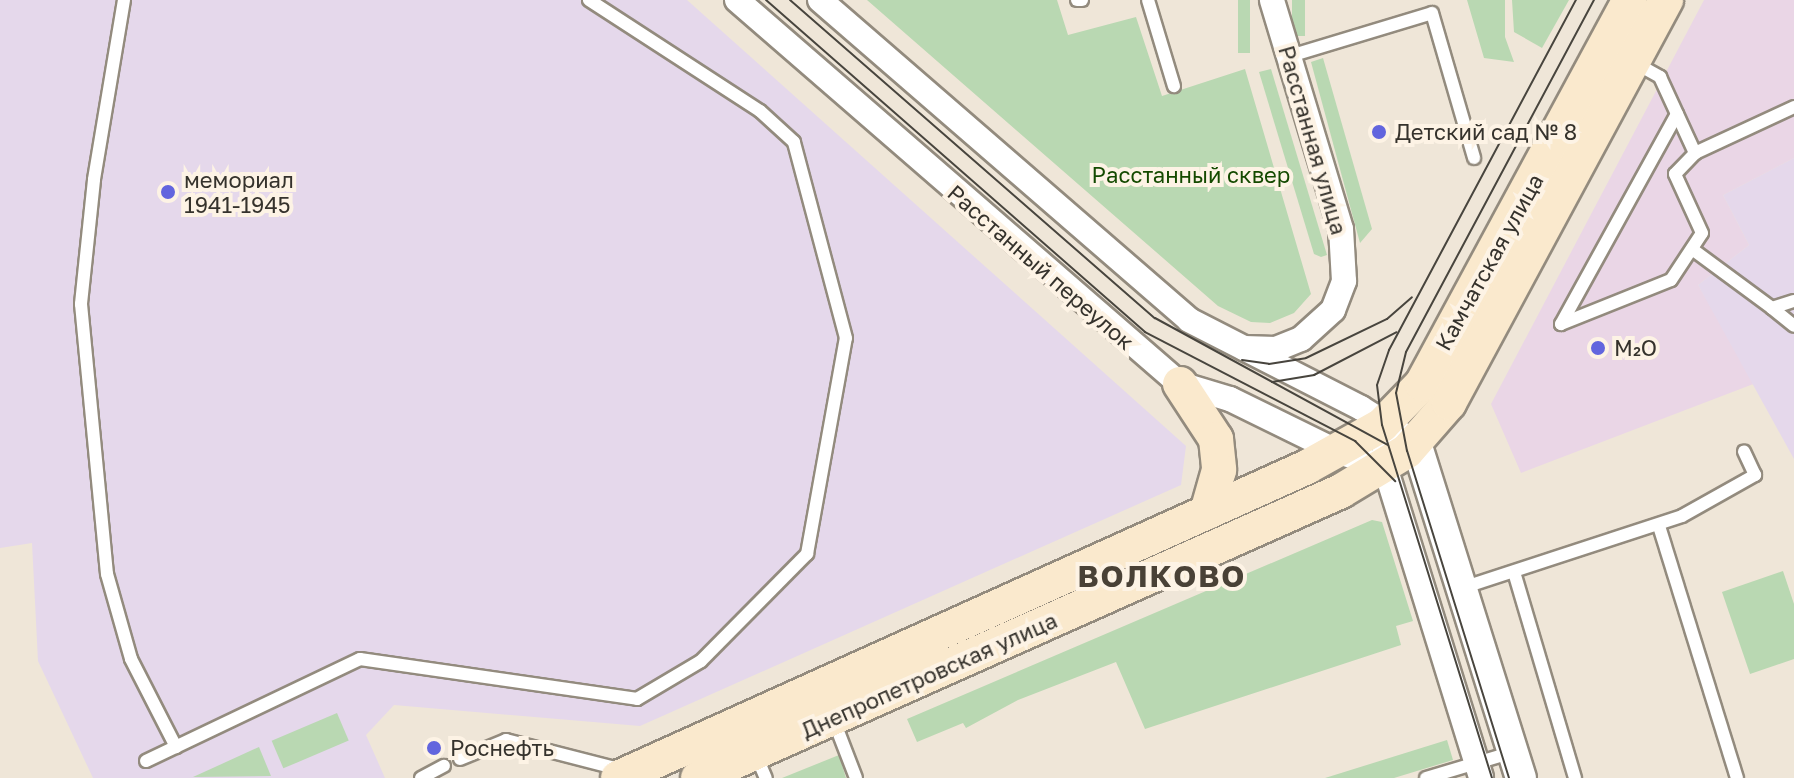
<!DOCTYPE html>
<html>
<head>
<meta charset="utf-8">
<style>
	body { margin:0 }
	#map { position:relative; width:1794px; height:778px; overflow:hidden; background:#efe6d8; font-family:"Golos Text",sans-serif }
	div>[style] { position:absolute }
	.commercial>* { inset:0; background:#ead6e6 }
	.industrial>* { inset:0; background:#e5d8eb }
	.green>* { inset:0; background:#b9d8b2; transform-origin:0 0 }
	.roads { filter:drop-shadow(2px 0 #938b7e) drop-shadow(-2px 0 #938b7e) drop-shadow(0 2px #938b7e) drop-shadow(0 -2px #938b7e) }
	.service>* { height:12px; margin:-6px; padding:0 6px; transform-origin:6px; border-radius:6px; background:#fff }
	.minor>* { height:24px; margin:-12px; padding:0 12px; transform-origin:12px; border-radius:12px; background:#fff }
	.tertiary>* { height:30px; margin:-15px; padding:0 15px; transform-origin:15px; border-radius:15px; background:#fff }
	.secondary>* { height:34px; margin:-17px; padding:0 17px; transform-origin:17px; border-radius:17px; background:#fae9cd }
	.tram>* { height:2px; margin:-1px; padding:0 1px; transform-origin:1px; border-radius:1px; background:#48453e }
	.dots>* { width:22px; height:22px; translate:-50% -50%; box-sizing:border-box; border:4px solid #fdf3e5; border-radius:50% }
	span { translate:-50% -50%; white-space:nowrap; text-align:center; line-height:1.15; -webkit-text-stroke:8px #fdf3e5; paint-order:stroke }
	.poi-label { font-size:22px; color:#35322c }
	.left { translate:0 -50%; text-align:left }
	.street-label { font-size:22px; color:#35322c }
	.park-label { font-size:22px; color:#144a00 }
	.district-label { font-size:30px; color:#494136; font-weight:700; letter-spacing:2px }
</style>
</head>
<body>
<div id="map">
	<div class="commercial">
		<div style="clip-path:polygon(1704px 0,1794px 0,1794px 158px,1723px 195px,1749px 245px,1698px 285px,1756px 383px,1521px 473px,1491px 404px)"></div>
	</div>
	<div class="industrial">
		<div style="clip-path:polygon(0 0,687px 0,1186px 446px,1181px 485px,640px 726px,394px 705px,366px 735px,385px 778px,93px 778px,38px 661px,32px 543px,0 548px)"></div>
		<div style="clip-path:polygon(1794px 158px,1794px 459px,1698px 285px,1749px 245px,1723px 195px)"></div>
	</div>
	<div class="green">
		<div style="clip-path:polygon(867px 0,1057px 0,1068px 35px,1136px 17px,1162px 96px,1245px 69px,1311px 294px,1294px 313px,1270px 323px,1251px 322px,1218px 306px)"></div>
		<div style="left:1238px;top:0;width:12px;height:53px"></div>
		<div style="left:1292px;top:0;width:13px;height:36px"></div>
		<div style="clip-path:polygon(1467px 0,1505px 0,1505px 37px,1514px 62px,1484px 58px)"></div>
		<div style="clip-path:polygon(1512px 0,1569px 0,1542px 48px,1514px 32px)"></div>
		<div style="clip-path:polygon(1323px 58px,1372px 229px,1360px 243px,1311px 62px)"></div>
		<div style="clip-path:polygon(1271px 69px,1327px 255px,1321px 257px,1314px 254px,1259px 72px)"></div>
		<div style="clip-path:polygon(1372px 520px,1382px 522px,1413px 621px,1396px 626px,1401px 645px,1145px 729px,1116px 662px,1018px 700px,966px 728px,963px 723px,917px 742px,907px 719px)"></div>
		<div style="clip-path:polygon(1783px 571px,1794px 604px,1794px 659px,1750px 674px,1722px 592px)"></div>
		<div style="left:337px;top:713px;width:30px;height:71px;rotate:67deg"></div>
		<div style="clip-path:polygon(1447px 740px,1453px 760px,1394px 778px,1325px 778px)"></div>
		<div style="clip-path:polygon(259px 747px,271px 776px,193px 777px)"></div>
		<div style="clip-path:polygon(839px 755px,846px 778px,782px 778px)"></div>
	</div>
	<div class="roads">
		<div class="service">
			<div style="left:124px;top:0;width:182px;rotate:99.5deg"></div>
			<div style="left:94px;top:180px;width:125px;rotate:96deg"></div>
			<div style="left:81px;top:304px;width:271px;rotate:84.5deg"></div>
			<div style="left:107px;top:574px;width:88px;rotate:74.2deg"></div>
			<div style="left:131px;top:659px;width:99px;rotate:62.9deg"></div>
			<div style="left:1077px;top:0;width:5px"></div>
			<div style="left:1148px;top:0;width:90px;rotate:73.2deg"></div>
			<div style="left:1290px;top:56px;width:148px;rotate:-16.8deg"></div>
			<div style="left:1432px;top:13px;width:151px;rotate:73.8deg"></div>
			<div style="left:1635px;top:63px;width:29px;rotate:29deg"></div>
			<div style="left:1660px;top:77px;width:84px;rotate:65.3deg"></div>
			<div style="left:1695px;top:153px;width:109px;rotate:-24.9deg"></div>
			<div style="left:1677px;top:114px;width:240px;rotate:118.9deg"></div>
			<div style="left:1561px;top:324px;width:118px;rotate:-21.8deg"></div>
			<div style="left:1671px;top:280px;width:56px;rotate:-56.6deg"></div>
			<div style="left:1702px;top:233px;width:65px;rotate:-114.6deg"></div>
			<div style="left:1675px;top:174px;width:29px;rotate:-46deg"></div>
			<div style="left:1692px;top:249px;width:99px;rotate:36.4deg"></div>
			<div style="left:1772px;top:308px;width:23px;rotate:-18deg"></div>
			<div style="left:1772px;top:308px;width:28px;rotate:39deg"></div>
			<div style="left:1659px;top:526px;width:264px;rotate:72.8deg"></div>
			<div style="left:1514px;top:572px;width:215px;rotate:73.5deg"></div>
			<div style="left:1462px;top:588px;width:231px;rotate:-18.1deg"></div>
			<div style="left:1682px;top:516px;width:84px;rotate:-29.3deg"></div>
			<div style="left:1755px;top:475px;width:26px;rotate:-115deg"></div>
			<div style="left:834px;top:721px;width:61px;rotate:68.9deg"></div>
			<div style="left:756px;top:755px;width:25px;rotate:67deg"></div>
			<div style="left:460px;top:759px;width:50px;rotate:-22.4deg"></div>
			<div style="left:506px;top:740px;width:121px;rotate:14.4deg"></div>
			<div style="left:146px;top:761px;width:237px;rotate:-25.5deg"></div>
			<div style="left:360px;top:659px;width:280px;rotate:8.2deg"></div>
			<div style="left:637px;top:699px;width:74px;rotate:-30.7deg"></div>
			<div style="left:701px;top:661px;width:151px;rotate:-45.3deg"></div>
			<div style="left:807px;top:554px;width:219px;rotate:-79.8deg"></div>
			<div style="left:846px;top:338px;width:203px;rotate:-104.9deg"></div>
			<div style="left:794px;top:142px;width:46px;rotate:-137.6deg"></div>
			<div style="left:760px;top:111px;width:204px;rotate:-147deg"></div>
			<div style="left:421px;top:778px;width:26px;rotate:-28deg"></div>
			<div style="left:1426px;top:778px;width:91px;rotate:-16.6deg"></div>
		</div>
		<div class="minor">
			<div style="left:737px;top:0;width:586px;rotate:40.92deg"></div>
			<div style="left:1180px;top:384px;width:52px;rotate:16.7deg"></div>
			<div style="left:1230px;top:399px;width:118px;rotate:26.1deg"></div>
			<div style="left:1336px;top:451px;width:52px;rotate:18.1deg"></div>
			<div style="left:820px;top:0;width:488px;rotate:40.9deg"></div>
			<div style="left:1189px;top:320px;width:193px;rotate:27.1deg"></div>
			<div style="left:1361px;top:408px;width:65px;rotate:32.5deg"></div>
			<div style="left:1244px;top:348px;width:32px;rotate:2deg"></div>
			<div style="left:1276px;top:349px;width:27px;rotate:-22deg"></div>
			<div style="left:1301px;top:339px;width:43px;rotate:-42.2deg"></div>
			<div style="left:1333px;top:310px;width:31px;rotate:-69deg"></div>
			<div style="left:1344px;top:281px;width:52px;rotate:-93.3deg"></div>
			<div style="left:1341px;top:229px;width:239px;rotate:-106.8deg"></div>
			<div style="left:1384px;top:423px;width:44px;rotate:88.7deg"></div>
			<div style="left:1385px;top:467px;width:325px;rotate:72.8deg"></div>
		</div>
		<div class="tertiary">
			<div style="left:1416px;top:443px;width:351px;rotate:72.6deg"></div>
		</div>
		<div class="secondary">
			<div style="left:1180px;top:384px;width:66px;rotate:56.8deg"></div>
			<div style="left:1216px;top:439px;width:31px;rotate:84deg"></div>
			<div style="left:1219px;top:470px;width:44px;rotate:105.9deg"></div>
			<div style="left:618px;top:778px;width:756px;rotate:-24.29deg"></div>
			<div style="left:1307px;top:467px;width:86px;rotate:-29.2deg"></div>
			<div style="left:1382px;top:425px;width:57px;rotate:-45.7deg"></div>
			<div style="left:1422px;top:384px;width:437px;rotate:-61.6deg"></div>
			<div style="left:698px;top:778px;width:704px;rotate:-24.05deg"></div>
			<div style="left:1341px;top:491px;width:77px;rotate:-31.2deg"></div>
			<div style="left:1407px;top:451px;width:64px;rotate:-48.8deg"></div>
			<div style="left:1449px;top:403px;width:458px;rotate:-61.7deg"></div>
		</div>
	</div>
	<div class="tram">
		<div style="left:766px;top:0;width:504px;rotate:41.22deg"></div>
		<div style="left:1145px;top:332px;width:237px;rotate:27.4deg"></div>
		<div style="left:1355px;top:441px;width:57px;rotate:45deg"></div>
		<div style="left:790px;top:0;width:484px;rotate:41.1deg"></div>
		<div style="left:1155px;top:318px;width:265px;rotate:28.6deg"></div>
		<div style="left:1242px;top:360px;width:27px;rotate:8deg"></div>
		<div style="left:1269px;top:364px;width:37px;rotate:-9deg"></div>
		<div style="left:1306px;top:358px;width:90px;rotate:-25.7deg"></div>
		<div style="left:1387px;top:319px;width:33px;rotate:-41deg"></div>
		<div style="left:1272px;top:382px;width:43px;rotate:-9.5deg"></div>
		<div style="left:1314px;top:375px;width:93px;rotate:-27.4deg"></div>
		<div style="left:1492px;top:778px;width:370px;rotate:-107.3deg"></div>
		<div style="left:1382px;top:425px;width:40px;rotate:-97.1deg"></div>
		<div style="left:1377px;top:385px;width:37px;rotate:-71deg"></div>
		<div style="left:1389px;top:350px;width:397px;rotate:-61.9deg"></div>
		<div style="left:1509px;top:778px;width:343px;rotate:-107.3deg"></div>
		<div style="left:1407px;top:451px;width:59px;rotate:-100.7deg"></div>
		<div style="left:1396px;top:393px;width:42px;rotate:-76.3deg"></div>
		<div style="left:1406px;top:352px;width:399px;rotate:-61.9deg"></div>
	</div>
	<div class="dots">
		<div style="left:1379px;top:132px;background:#6265de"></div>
		<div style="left:168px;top:192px;background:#6265de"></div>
		<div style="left:1598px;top:348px;background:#6265de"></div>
		<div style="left:434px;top:748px;background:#6265de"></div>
	</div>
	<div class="poi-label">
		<span class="left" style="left:1395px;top:132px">Детский сад № 8</span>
		<span class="left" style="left:184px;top:192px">мемориал<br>1941-1945</span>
		<span class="left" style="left:1614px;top:348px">М₂O</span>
		<span class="left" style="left:450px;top:748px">Роснефть</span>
	</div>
	<div class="street-label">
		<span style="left:1313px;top:140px;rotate:74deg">Расстанная улица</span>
		<span style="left:1489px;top:262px;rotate:-61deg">Камчатская улица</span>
		<span style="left:1041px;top:267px;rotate:41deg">Расстанный переулок</span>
		<span style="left:929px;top:675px;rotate:-24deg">Днепропетровская улица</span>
	</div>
	<div class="park-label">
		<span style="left:1191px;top:175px">Расстанный сквер</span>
	</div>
	<div class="district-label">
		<span style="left:1162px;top:576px">ВОЛКОВО</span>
	</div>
</div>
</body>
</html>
